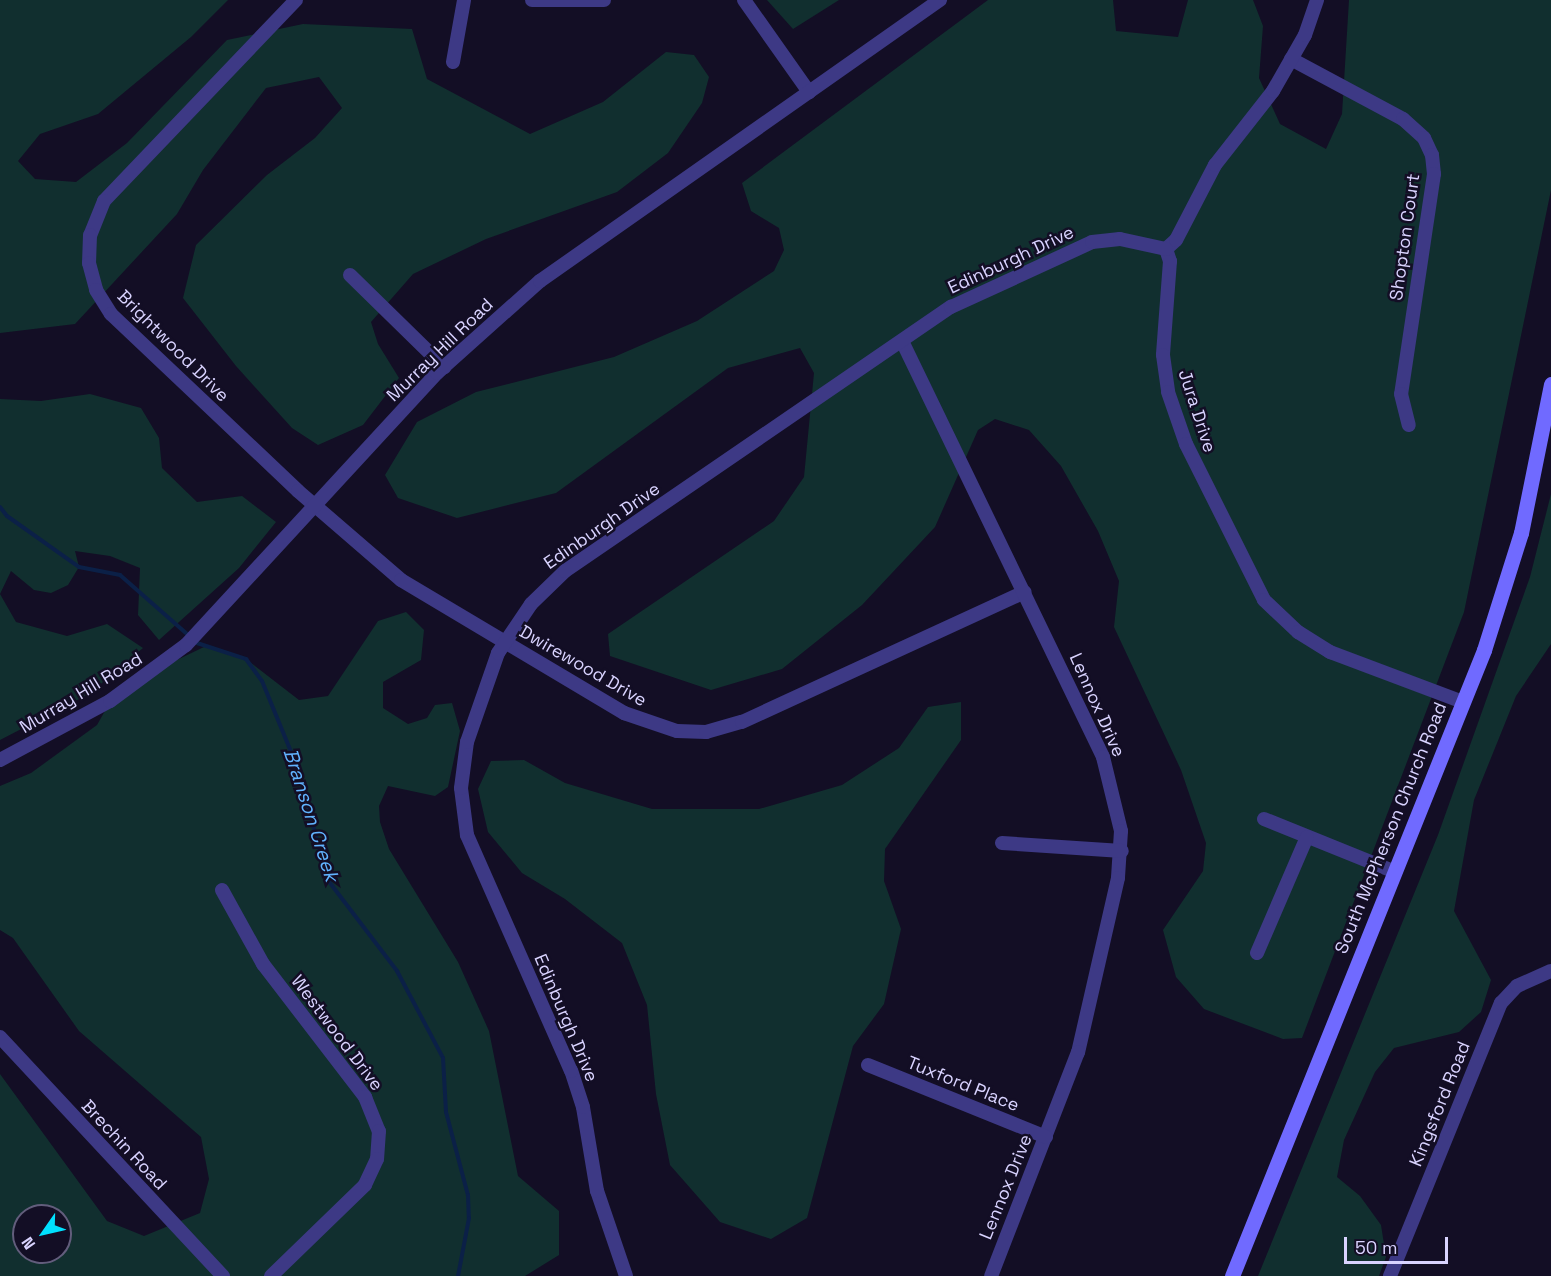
<!DOCTYPE html>
<html>
<head>
<meta charset="utf-8">
<style>
	body { margin:0 }
	#map { position:relative; width:1551px; height:1276px; overflow:hidden; background:#130e25; font-family:"Space Grotesk",sans-serif }
	div>[style] { position:absolute }
	.green>* { inset:0; background:#112f2f }
	.stream>* { height:4px; margin:-2px; padding:0 2px; transform-origin:2px; border-radius:2px; background:#0b2047 }
	.minor>* { height:14px; margin:-7px; padding:0 7px; transform-origin:7px; border-radius:7px; background:#3d3985 }
	.secondary>* { height:15px; margin:-7.5px; padding:0 7.5px; transform-origin:7.5px; border-radius:7.5px; background:#706aff }
	span { translate:-50% -50%; white-space:nowrap; text-align:center; line-height:1.15; -webkit-text-stroke:5px #130e25; paint-order:stroke }
	.street-label { font-size:18px; color:#d9d3ff }
	.water-label { font-size:20px; color:#61b3ff; font-style:italic }
	.north { position:absolute; left:12px; top:1204px; width:60px; height:60px; box-sizing:border-box; background:#130e25; border:2px solid #625d7c; border-radius:50%; rotate:236deg; font-size:16px; font-weight:700; line-height:24px; text-align:center; color:#d9d3ff }
	.north::after { content:''; display:block; margin:auto; width:21px; height:27px; background:#00e0fe; clip-path:polygon(50% 0,100% 100%,50% 72%,0 100%) }
	.scale { position:absolute; left:1344px; top:1237px; width:104px; height:27px; box-sizing:border-box; border:3px solid #d9d3ff; border-top:0; padding-left:8px; font-size:18px; line-height:21px; white-space:nowrap; color:#d9d3ff; -webkit-text-stroke:4px #130e25; paint-order:stroke }
</style>
</head>
<body>
<div id="map">
	<div class="green">
		<div style="clip-path:polygon(0 0,228px 0,191px 37px,98px 114px,40px 134px,18px 161px,35px 179px,76px 182px,127px 143px,227px 40px,303px 24px,412px 29px,427px 79px,530px 134px,603px 102px,666px 52px,694px 55px,709px 77px,702px 103px,668px 153px,617px 192px,486px 239px,413px 274px,371px 322px,378px 344px,399px 378px,363px 425px,318px 445px,292px 428px,236px 366px,183px 298px,196px 245px,267px 175px,315px 138px,342px 108px,319px 77px,266px 88px,203px 170px,177px 214px,75px 324px,0 333px)"></div>
		<div style="clip-path:polygon(767px 0,839px 0,793px 29px)"></div>
		<div style="clip-path:polygon(988px 0,1113px 0,1116px 31px,1178px 37px,1188px 0,1253px 0,1263px 26px,1259px 78px,1280px 124px,1326px 149px,1342px 114px,1349px 0,1551px 0,1551px 190px,1464px 612px,1302px 1038px,1283px 1039px,1204px 1009px,1176px 977px,1163px 930px,1203px 871px,1206px 843px,1181px 770px,1114px 627px,1119px 581px,1098px 531px,1061px 466px,1029px 430px,995px 419px,978px 430px,935px 527px,862px 605px,782px 669px,711px 690px,610px 656px,608px 634px,774px 521px,804px 477px,814px 373px,800px 348px,728px 368px,556px 493px,457px 518px,398px 498px,385px 475px,417px 422px,476px 392px,614px 357px,697px 321px,774px 271px,784px 250px,779px 228px,751px 211px,742px 183px)"></div>
		<div style="clip-path:polygon(90px 394px,141px 408px,159px 438px,162px 468px,197px 502px,242px 496px,276px 522px,239px 568px,159px 640px,138px 615px,140px 568px,110px 556px,75px 551px,79px 567px,68px 585px,51px 593px,34px 590px,11px 571px,0 594px,0 399px,41px 401px)"></div>
		<div style="clip-path:polygon(1551px 494px,1551px 644px,1516px 696px,1474px 800px,1454px 911px,1491px 980px,1481px 1012px,1459px 1032px,1394px 1048px,1375px 1072px,1344px 1140px,1337px 1177px,1360px 1196px,1381px 1225px,1386px 1257px,1379px 1276px,1258px 1276px,1438px 835px,1530px 577px)"></div>
		<div style="clip-path:polygon(0 594px,16px 622px,67px 636px,107px 624px,143px 648px,89px 694px,0 740px)"></div>
		<div style="clip-path:polygon(evenodd,406px 612px,424px 630px,421px 660px,383px 682px,383px 708px,408px 724px,427px 718px,435px 705px,452px 703px,460px 731px,448px 787px,435px 796px,388px 786px,379px 806px,380px 822px,389px 849px,458px 962px,489px 1031px,518px 1176px,559px 1211px,559px 1255px,525px 1276px,0 1276px,0 1074px,107px 1221px,144px 1236px,200px 1213px,209px 1179px,201px 1137px,79px 1031px,13px 938px,0 930px,0 786px,31px 773px,97px 725px,110px 702px,129px 683px,206px 646px,246px 659px,299px 700px,328px 696px,378px 621px,406px 612px,24px 1216px,60px 1216px,60px 1252px,24px 1252px,24px 1216px)"></div>
		<div style="clip-path:polygon(961px 702px,961px 740px,885px 849px,884px 881px,901px 929px,884px 1004px,853px 1046px,807px 1218px,771px 1239px,720px 1222px,670px 1165px,656px 1094px,647px 1005px,622px 943px,565px 899px,522px 873px,488px 832px,478px 789px,491px 761px,524px 760px,565px 783px,652px 809px,759px 809px,842px 785px,899px 748px,928px 707px)"></div>
	</div>
	<div class="stream">
		<div style="left:0;top:507px;width:11px;rotate:52deg"></div>
		<div style="left:7px;top:516px;width:88px;rotate:35.3deg"></div>
		<div style="left:79px;top:567px;width:42px;rotate:11deg"></div>
		<div style="left:120px;top:575px;width:103px;rotate:41.4deg"></div>
		<div style="left:197px;top:643px;width:52px;rotate:18.1deg"></div>
		<div style="left:246px;top:659px;width:27px;rotate:54deg"></div>
		<div style="left:262px;top:681px;width:97px;rotate:67.7deg"></div>
		<div style="left:299px;top:771px;width:112px;rotate:75.5deg"></div>
		<div style="left:327px;top:879px;width:116px;rotate:52.7deg"></div>
		<div style="left:397px;top:971px;width:98px;rotate:62.1deg"></div>
		<div style="left:443px;top:1058px;width:54px;rotate:86.8deg"></div>
		<div style="left:446px;top:1112px;width:86px;rotate:75.2deg"></div>
		<div style="left:468px;top:1195px;width:23px;rotate:88deg"></div>
		<div style="left:469px;top:1218px;width:59px;rotate:100.7deg"></div>
	</div>
	<div class="minor">
		<div style="left:296px;top:0;width:278px;rotate:133.7deg"></div>
		<div style="left:104px;top:201px;width:37px;rotate:112deg"></div>
		<div style="left:90px;top:235px;width:28px;rotate:92deg"></div>
		<div style="left:89px;top:263px;width:28px;rotate:75deg"></div>
		<div style="left:96px;top:290px;width:28px;rotate:58deg"></div>
		<div style="left:111px;top:314px;width:257px;rotate:43.4deg"></div>
		<div style="left:298px;top:491px;width:136px;rotate:40.8deg"></div>
		<div style="left:401px;top:580px;width:260px;rotate:30.8deg"></div>
		<div style="left:624px;top:713px;width:56px;rotate:18.8deg"></div>
		<div style="left:677px;top:731px;width:29px;rotate:2deg"></div>
		<div style="left:706px;top:732px;width:37px;rotate:-16deg"></div>
		<div style="left:742px;top:722px;width:311px;rotate:-24.7deg"></div>
		<div style="left:532px;top:0;width:72px"></div>
		<div style="left:744px;top:0;width:113px;rotate:54.8deg"></div>
		<div style="left:1291px;top:59px;width:127px;rotate:28.2deg"></div>
		<div style="left:1403px;top:119px;width:28px;rotate:42deg"></div>
		<div style="left:1424px;top:138px;width:19px;rotate:65deg"></div>
		<div style="left:1432px;top:155px;width:19px;rotate:84deg"></div>
		<div style="left:1434px;top:174px;width:222px;rotate:98.5deg"></div>
		<div style="left:1401px;top:394px;width:32px;rotate:76deg"></div>
		<div style="left:453px;top:62px;width:63px;rotate:-79.9deg"></div>
		<div style="left:1166px;top:249px;width:13px;rotate:72deg"></div>
		<div style="left:1170px;top:261px;width:94px;rotate:94.3deg"></div>
		<div style="left:1163px;top:355px;width:37px;rotate:82deg"></div>
		<div style="left:1168px;top:392px;width:55px;rotate:70.9deg"></div>
		<div style="left:1186px;top:444px;width:174px;rotate:63.4deg"></div>
		<div style="left:1264px;top:600px;width:47px;rotate:43.3deg"></div>
		<div style="left:1298px;top:632px;width:38px;rotate:32deg"></div>
		<div style="left:1330px;top:652px;width:142px;rotate:20.6deg"></div>
		<div style="left:1166px;top:249px;width:13px;rotate:-42deg"></div>
		<div style="left:1176px;top:240px;width:85px;rotate:-62.5deg"></div>
		<div style="left:1215px;top:165px;width:94px;rotate:-51.9deg"></div>
		<div style="left:1273px;top:91px;width:64px;rotate:-60.3deg"></div>
		<div style="left:1305px;top:35px;width:37px;rotate:-71deg"></div>
		<div style="left:350px;top:275px;width:132px;rotate:44.4deg"></div>
		<div style="left:902px;top:341px;width:462px;rotate:64.2deg"></div>
		<div style="left:1103px;top:757px;width:76px;rotate:76.3deg"></div>
		<div style="left:1121px;top:831px;width:47px;rotate:93.7deg"></div>
		<div style="left:1118px;top:878px;width:179px;rotate:102.9deg"></div>
		<div style="left:1078px;top:1052px;width:240px;rotate:111.2deg"></div>
		<div style="left:0;top:760px;width:125px;rotate:-28.2deg"></div>
		<div style="left:110px;top:701px;width:94px;rotate:-36.4deg"></div>
		<div style="left:186px;top:645px;width:370px;rotate:-47.3deg"></div>
		<div style="left:437px;top:373px;width:138px;rotate:-41.8deg"></div>
		<div style="left:540px;top:281px;width:489px;rotate:-35.1deg"></div>
		<div style="left:1264px;top:819px;width:141px;rotate:22deg"></div>
		<div style="left:1002px;top:843px;width:120px;rotate:3.8deg"></div>
		<div style="left:222px;top:890px;width:85px;rotate:61deg"></div>
		<div style="left:263px;top:964px;width:168px;rotate:52.5deg"></div>
		<div style="left:365px;top:1097px;width:37px;rotate:68deg"></div>
		<div style="left:379px;top:1131px;width:28px;rotate:94deg"></div>
		<div style="left:377px;top:1159px;width:29px;rotate:115deg"></div>
		<div style="left:365px;top:1185px;width:131px;rotate:135.9deg"></div>
		<div style="left:1257px;top:953px;width:126px;rotate:-66.7deg"></div>
		<div style="left:0;top:1037px;width:327px;rotate:47deg"></div>
		<div style="left:868px;top:1065px;width:192px;rotate:22deg"></div>
		<div style="left:626px;top:1276px;width:90px;rotate:-108.8deg"></div>
		<div style="left:597px;top:1191px;width:85px;rotate:-99.5deg"></div>
		<div style="left:583px;top:1107px;width:38px;rotate:-108deg"></div>
		<div style="left:571px;top:1071px;width:258px;rotate:-113.8deg"></div>
		<div style="left:467px;top:835px;width:47px;rotate:-97.3deg"></div>
		<div style="left:461px;top:788px;width:46px;rotate:-82.6deg"></div>
		<div style="left:467px;top:742px;width:94px;rotate:-70.8deg"></div>
		<div style="left:498px;top:653px;width:59px;rotate:-56deg"></div>
		<div style="left:531px;top:604px;width:47px;rotate:-44.1deg"></div>
		<div style="left:565px;top:571px;width:468px;rotate:-34.4deg"></div>
		<div style="left:951px;top:307px;width:155px;rotate:-24.7deg"></div>
		<div style="left:1092px;top:242px;width:28px;rotate:-6deg"></div>
		<div style="left:1120px;top:239px;width:47px;rotate:12.3deg"></div>
		<div style="left:1390px;top:1276px;width:295px;rotate:-67.9deg"></div>
		<div style="left:1501px;top:1003px;width:23px;rotate:-47deg"></div>
		<div style="left:1517px;top:986px;width:37px;rotate:-24deg"></div>
	</div>
	<div class="secondary">
		<div style="left:1232px;top:1276px;width:675px;rotate:-68.07deg"></div>
		<div style="left:1484px;top:650px;width:123px;rotate:-72.5deg"></div>
		<div style="left:1521px;top:533px;width:152px;rotate:-78.6deg"></div>
	</div>
	<div class="street-label">
		<span style="left:1405px;top:237px;rotate:-82deg">Shopton Court</span>
		<span style="left:1011px;top:260px;rotate:-25deg">Edinburgh Drive</span>
		<span style="left:173px;top:346px;rotate:45deg">Brightwood Drive</span>
		<span style="left:440px;top:350px;rotate:-44deg">Murray Hill Road</span>
		<span style="left:1197px;top:411px;rotate:72deg">Jura Drive</span>
		<span style="left:602px;top:526px;rotate:-35deg">Edinburgh Drive</span>
		<span style="left:583px;top:666px;rotate:30deg">Dwirewood Drive</span>
		<span style="left:81px;top:693px;rotate:-31deg">Murray Hill Road</span>
		<span style="left:1097px;top:705px;rotate:66deg">Lennox Drive</span>
		<span style="left:1391px;top:828px;rotate:-68deg">South McPherson Church Road</span>
		<span style="left:566px;top:1018px;rotate:67deg">Edinburgh Drive</span>
		<span style="left:337px;top:1033px;rotate:53deg">Westwood Drive</span>
		<span style="left:963px;top:1084px;rotate:22deg">Tuxford Place</span>
		<span style="left:1440px;top:1104px;rotate:-68deg">Kingsford Road</span>
		<span style="left:124px;top:1145px;rotate:47deg">Brechin Road</span>
		<span style="left:1006px;top:1187px;rotate:-68deg">Lennox Drive</span>
	</div>
	<div class="water-label">
		<span style="left:311px;top:815px;rotate:72deg">Branson Creek</span>
	</div>
	<div class="north">N</div>
	<div class="scale">50 m</div>
</div>
</body>
</html>
